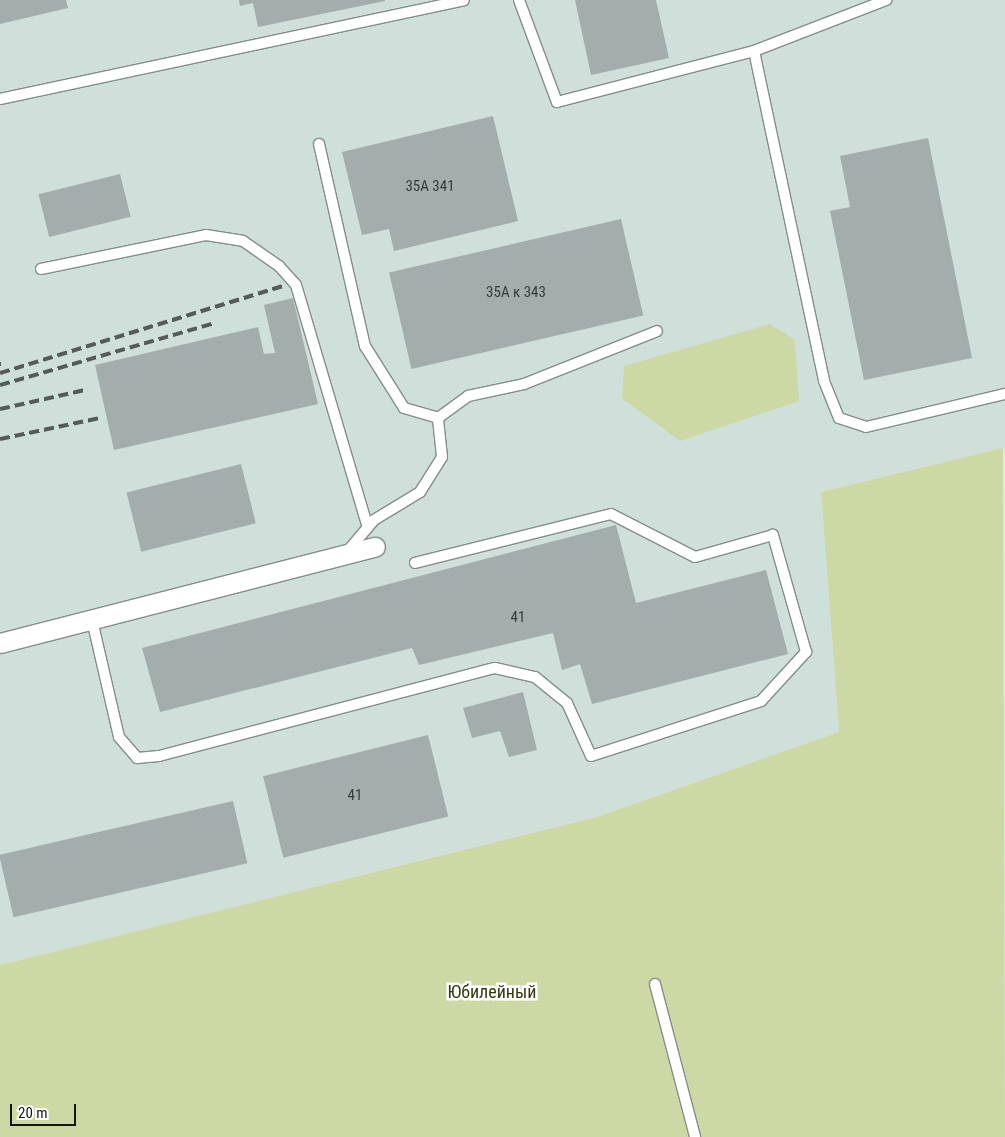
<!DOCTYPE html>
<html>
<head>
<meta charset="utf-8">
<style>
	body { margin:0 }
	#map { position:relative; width:1005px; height:1137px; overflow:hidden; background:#e0eae6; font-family:"Roboto Condensed",sans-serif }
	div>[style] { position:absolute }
	.built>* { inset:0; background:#cee0d9 }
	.green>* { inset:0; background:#ccd9a4 }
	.building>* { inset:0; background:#a2adac; transform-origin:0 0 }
	.roads { filter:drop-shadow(1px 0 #848d89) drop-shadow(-1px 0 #848d89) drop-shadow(0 1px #848d89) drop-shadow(0 -1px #848d89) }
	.service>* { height:10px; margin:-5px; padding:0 5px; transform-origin:5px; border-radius:5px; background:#fff }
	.minor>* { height:19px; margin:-9.5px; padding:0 9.5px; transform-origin:9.5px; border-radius:9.5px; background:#fff }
	.rail>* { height:4px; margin-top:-2px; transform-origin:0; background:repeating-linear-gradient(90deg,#555b58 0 10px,transparent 0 15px) }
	span { translate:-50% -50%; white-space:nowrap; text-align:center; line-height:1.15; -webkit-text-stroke:5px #fff; paint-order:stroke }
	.number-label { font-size:15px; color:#363c3a }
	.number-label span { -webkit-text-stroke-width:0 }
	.park-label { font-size:18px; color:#31390f }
	.scale { position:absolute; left:10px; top:1104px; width:66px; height:22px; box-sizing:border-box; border:2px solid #121614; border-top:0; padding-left:6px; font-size:15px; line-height:18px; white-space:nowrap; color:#121614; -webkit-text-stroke:4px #fff; paint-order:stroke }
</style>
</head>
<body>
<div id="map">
	<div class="built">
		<div style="clip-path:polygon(0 0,1005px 0,1005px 454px,1004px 448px,821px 492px,839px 732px,597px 817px,0 965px)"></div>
	</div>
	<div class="green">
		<div style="clip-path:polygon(770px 324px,795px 340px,799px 401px,680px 441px,622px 398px,624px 366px)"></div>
		<div style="clip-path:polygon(1003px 448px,1005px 1137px,0 1137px,0 965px,597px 817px,839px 732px,821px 492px)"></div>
	</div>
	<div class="building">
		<div style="clip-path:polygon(0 0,66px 0,68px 8px,0 24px)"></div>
		<div style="clip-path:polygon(239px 0,385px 0,385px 1px,258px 27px,253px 3px,240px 6px)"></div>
		<div style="clip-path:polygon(575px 0,656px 0,669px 58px,591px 75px)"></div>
		<div style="clip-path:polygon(493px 116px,518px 221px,394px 251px,389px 229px,362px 235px,342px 152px)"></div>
		<div style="clip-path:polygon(928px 138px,972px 358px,864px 380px,830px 211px,850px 207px,840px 156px)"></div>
		<div style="left:120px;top:174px;width:44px;height:84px;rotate:76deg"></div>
		<div style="left:621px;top:219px;width:99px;height:238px;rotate:77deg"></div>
		<div style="clip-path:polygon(293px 298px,318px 404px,114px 450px,95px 365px,258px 327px,264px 354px,275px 353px,264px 305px)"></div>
		<div style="left:241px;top:464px;width:61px;height:118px;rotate:76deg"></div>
		<div style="clip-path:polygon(616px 525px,636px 603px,766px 570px,788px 654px,592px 704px,580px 664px,562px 670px,553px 633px,419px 665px,412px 648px,160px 712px,142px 648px)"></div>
		<div style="clip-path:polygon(523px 692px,537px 750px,509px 757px,500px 731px,472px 738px,463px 708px)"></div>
		<div style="left:428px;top:735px;width:84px;height:170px;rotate:76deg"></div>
		<div style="left:233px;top:801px;width:64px;height:240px;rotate:77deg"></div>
	</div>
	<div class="roads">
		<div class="service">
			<div style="left:519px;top:0;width:109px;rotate:69.6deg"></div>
			<div style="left:557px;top:102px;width:203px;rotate:-14.5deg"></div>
			<div style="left:754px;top:51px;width:142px;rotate:-21.1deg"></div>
			<div style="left:754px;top:51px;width:337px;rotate:78deg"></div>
			<div style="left:824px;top:381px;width:40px;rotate:68deg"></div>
			<div style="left:839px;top:418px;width:28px;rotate:18deg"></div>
			<div style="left:866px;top:427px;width:143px;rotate:-13.4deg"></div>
			<div style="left:0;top:99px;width:474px;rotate:-12deg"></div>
			<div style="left:319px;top:144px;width:207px;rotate:77.2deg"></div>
			<div style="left:365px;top:346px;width:73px;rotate:57.8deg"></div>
			<div style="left:404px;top:408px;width:35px;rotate:16deg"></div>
			<div style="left:41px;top:269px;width:168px;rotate:-11.6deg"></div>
			<div style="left:206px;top:235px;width:37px;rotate:9deg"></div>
			<div style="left:243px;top:241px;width:44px;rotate:34.8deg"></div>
			<div style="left:279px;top:266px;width:25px;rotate:48deg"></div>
			<div style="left:296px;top:285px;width:253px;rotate:73.5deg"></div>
			<div style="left:346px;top:553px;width:43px;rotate:-49.7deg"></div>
			<div style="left:374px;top:520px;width:54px;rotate:-31.3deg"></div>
			<div style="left:420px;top:492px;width:41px;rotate:-57.8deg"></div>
			<div style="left:442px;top:457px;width:39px;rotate:-96deg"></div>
			<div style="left:438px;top:418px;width:37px;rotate:-36deg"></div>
			<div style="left:468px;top:396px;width:57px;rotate:-12.1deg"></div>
			<div style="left:524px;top:384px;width:143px;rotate:-21.7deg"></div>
			<div style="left:92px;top:620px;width:120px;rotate:77deg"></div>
			<div style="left:119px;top:737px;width:28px;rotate:49deg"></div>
			<div style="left:137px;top:758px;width:22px;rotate:-5deg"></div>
			<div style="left:159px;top:756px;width:347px;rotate:-14.7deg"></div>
			<div style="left:495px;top:668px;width:41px;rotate:12.7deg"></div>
			<div style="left:535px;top:677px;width:41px;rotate:39.1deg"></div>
			<div style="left:567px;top:703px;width:58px;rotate:65.6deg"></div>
			<div style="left:591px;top:756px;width:179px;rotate:-17.9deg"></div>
			<div style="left:761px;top:701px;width:67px;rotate:-47.4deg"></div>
			<div style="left:806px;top:652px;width:122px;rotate:-105.8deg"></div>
			<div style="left:773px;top:535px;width:81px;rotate:164.2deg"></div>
			<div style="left:695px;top:557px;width:94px;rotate:-152.9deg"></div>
			<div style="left:611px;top:514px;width:202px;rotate:166deg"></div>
			<div style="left:655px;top:984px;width:158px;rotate:75.3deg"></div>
		</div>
		<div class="minor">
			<div style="left:0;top:643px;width:387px;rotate:-14.4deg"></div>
		</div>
	</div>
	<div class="rail">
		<div style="left:0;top:364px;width:1px"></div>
		<div style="left:0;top:373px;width:296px;rotate:-17.1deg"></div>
		<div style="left:0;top:385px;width:224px;rotate:-16.1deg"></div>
		<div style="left:0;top:409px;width:87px;rotate:-12.6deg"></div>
		<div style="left:0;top:439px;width:102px;rotate:-11.9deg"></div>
	</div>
	<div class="number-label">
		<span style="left:430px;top:187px">35А 341</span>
		<span style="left:516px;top:293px">35А к 343</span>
		<span style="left:518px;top:618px">41</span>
		<span style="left:355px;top:796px">41</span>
	</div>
	<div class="park-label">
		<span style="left:492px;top:992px">Юбилейный</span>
	</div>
	<div class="scale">20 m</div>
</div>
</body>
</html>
